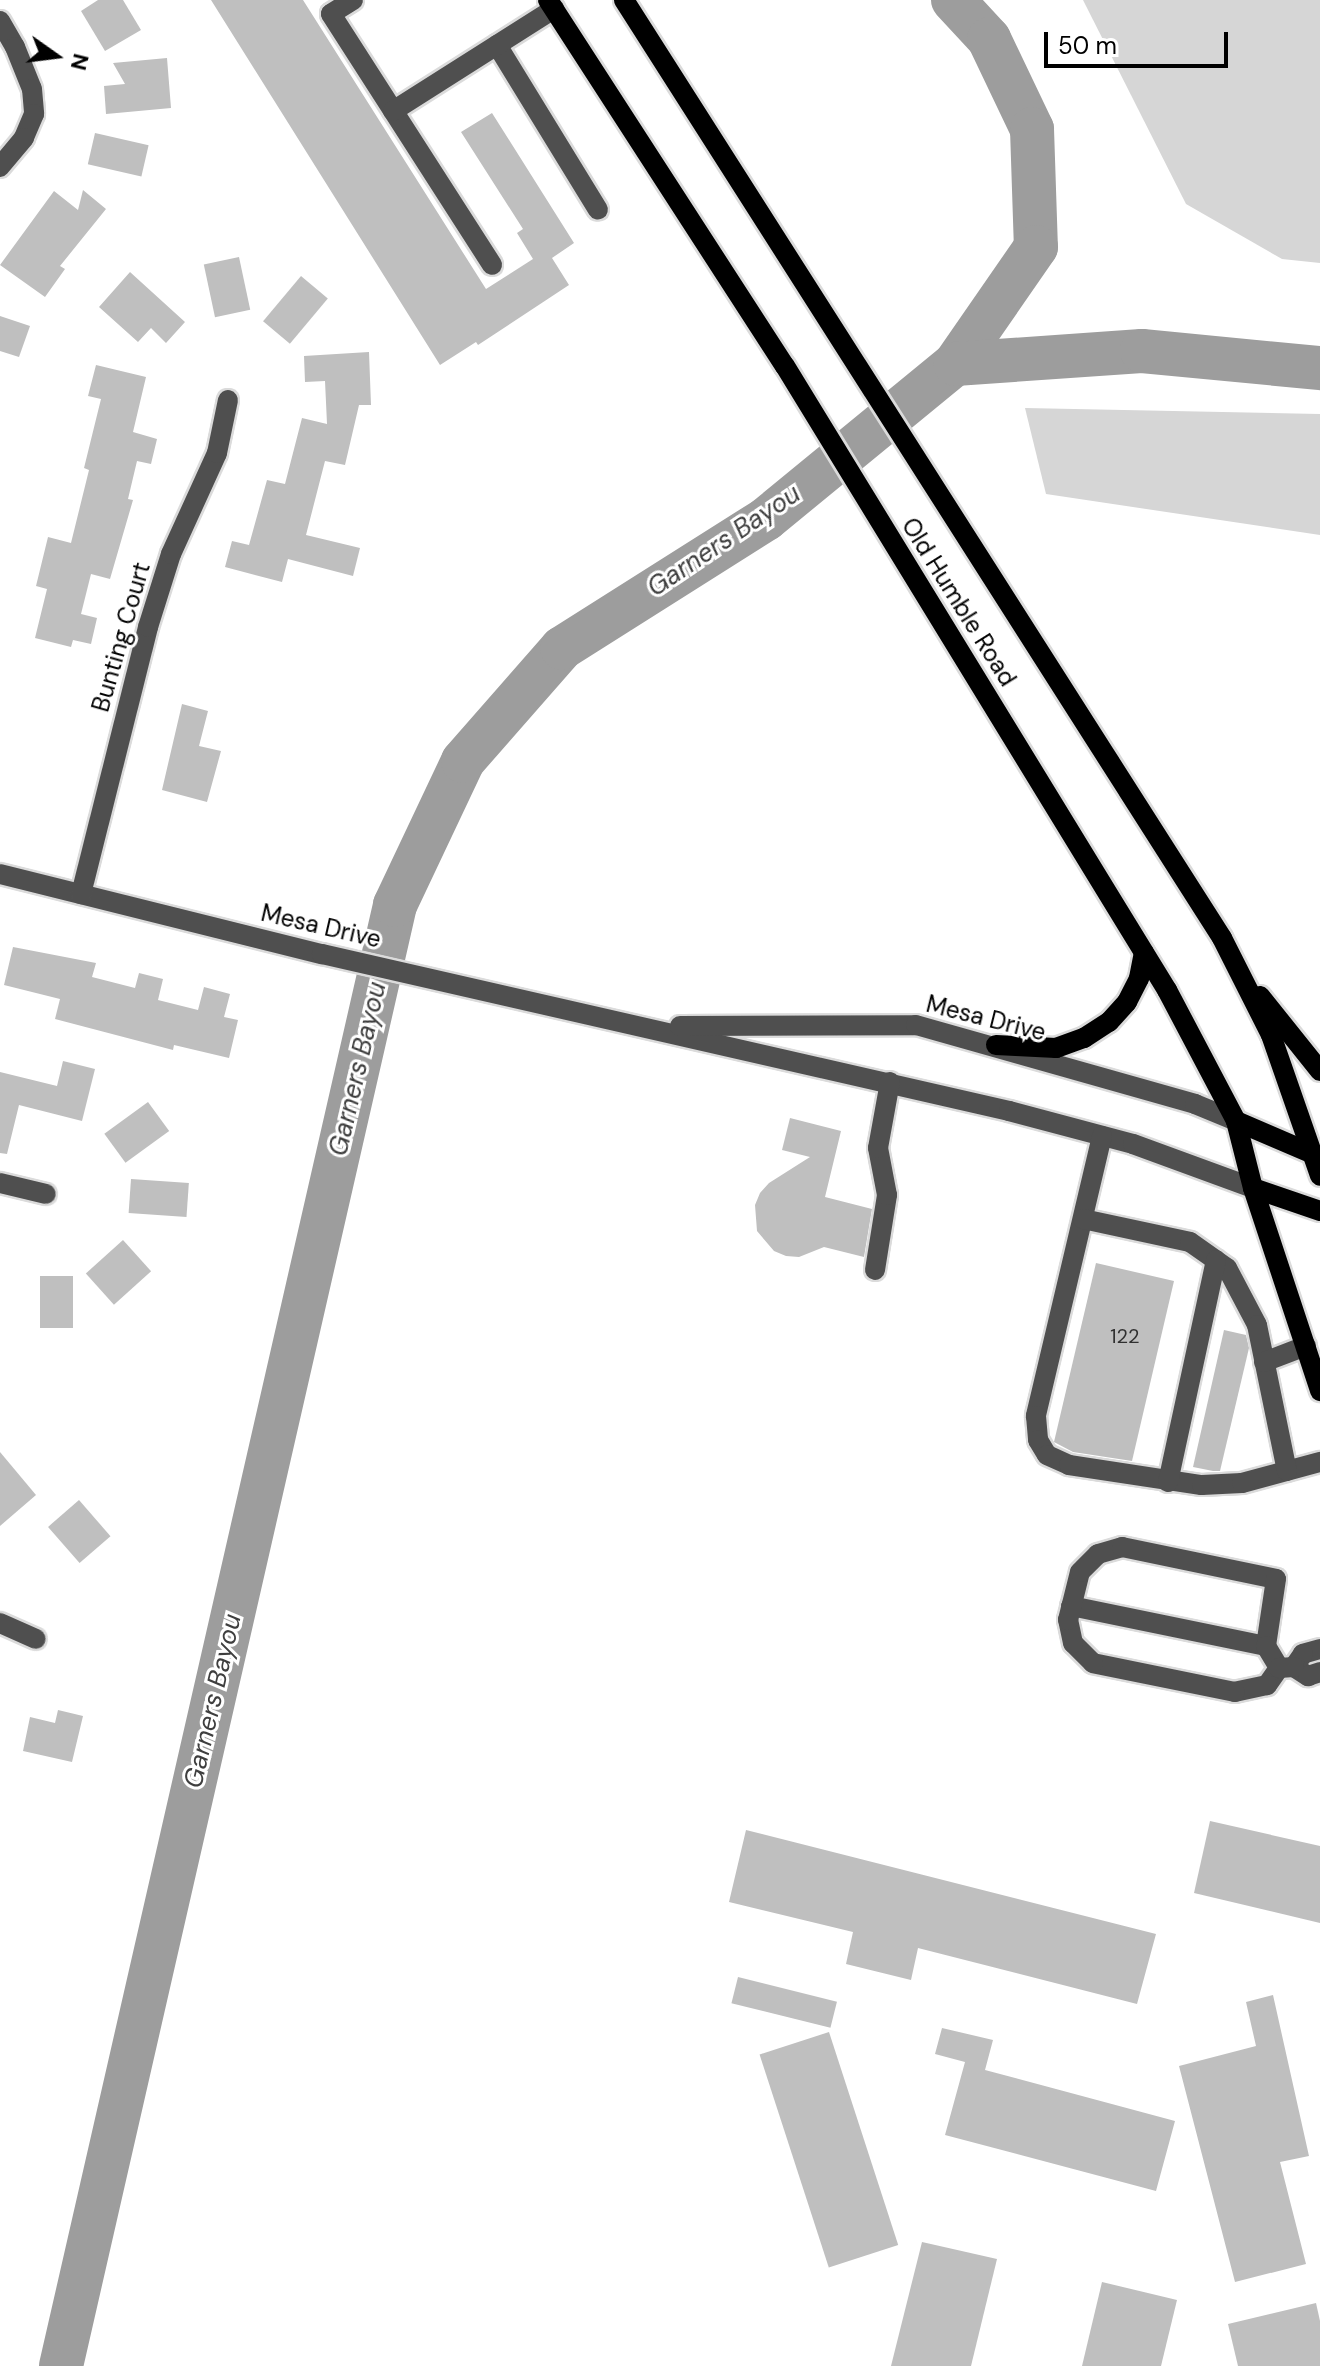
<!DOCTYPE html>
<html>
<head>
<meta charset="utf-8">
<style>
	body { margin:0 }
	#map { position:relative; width:1320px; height:2366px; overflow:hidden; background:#fff; font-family:"DM Sans",sans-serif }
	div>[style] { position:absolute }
	.green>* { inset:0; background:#d6d6d6 }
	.river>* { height:44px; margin:-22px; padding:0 22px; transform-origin:22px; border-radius:22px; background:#9d9d9d }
	.building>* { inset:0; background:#bfbfbf; transform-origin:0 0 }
	.roads { filter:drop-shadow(2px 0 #dbdbdb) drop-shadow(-2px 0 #dbdbdb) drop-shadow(0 2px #dbdbdb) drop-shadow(0 -2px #dbdbdb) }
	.minor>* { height:20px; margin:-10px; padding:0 10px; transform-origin:10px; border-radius:10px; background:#4f4f4f }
	.major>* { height:20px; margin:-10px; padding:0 10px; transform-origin:10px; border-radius:10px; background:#000 }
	span { translate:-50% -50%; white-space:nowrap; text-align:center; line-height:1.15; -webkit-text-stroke:6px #fff; paint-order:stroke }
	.number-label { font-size:20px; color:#303030 }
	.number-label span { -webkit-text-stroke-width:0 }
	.street-label { font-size:24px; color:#000 }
	.water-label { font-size:26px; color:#3e3e3e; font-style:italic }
	.north { position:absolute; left:16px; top:16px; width:80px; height:80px; -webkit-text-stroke:6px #fff; paint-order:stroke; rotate:104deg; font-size:22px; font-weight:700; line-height:32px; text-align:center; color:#000 }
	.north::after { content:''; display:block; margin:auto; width:28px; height:36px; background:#000; clip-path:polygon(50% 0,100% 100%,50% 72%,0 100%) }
	.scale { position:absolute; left:1044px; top:32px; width:184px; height:36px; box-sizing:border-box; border:4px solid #000; border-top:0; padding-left:10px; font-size:24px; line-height:28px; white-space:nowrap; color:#000; -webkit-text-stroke:6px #fff; paint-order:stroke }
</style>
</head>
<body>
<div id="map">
	<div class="green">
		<div style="clip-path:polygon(1083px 0,1320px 0,1320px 263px,1282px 259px,1186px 204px)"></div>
		<div style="clip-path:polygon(1025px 408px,1320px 414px,1320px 535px,1046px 494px)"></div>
	</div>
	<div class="river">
		<div style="left:953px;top:0;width:53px;rotate:47.3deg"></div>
		<div style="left:989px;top:39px;width:100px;rotate:64.5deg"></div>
		<div style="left:1032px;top:129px;width:118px;rotate:88.1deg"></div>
		<div style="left:1036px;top:247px;width:142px;rotate:124.7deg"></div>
		<div style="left:61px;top:2366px;width:1499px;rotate:-77.12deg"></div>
		<div style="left:395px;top:905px;width:159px;rotate:-64.7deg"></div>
		<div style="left:463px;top:761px;width:150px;rotate:-48.8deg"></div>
		<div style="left:562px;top:648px;width:241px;rotate:-32.3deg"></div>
		<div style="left:766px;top:519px;width:244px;rotate:-39.4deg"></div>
		<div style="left:955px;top:364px;width:187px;rotate:-4deg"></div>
		<div style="left:1142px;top:351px;width:179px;rotate:5.5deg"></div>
	</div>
	<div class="building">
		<div style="clip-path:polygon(98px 0,123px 0,141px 30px,105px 51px,81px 11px)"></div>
		<div style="clip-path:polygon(211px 0,303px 0,486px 289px,533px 259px,517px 233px,523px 229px,461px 132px,492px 113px,574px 243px,552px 258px,569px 285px,478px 345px,476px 342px,440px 365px)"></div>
		<div style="clip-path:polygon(167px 58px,171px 108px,106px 114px,104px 86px,125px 84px,113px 63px)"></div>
		<div style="left:95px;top:133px;width:55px;height:32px;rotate:13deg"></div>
		<div style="clip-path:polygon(83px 190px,106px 209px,60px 266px,65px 269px,45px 297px,0 265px,54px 191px,78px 210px)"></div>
		<div style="left:239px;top:257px;width:54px;height:36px;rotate:78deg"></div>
		<div style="clip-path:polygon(130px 272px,185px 322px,166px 343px,151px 328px,138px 342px,99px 307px)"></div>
		<div style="left:301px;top:276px;width:35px;height:59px;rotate:40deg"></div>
		<div style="clip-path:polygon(0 316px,30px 326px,19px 357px,0 351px)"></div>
		<div style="clip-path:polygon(369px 352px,371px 405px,359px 405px,345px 465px,325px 461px,306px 535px,360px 548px,353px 576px,288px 559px,282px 582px,225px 567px,232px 541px,249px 545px,267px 480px,285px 484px,302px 418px,327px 424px,325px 381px,305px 382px,304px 356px)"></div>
		<div style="clip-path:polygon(96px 365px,146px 377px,133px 432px,157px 439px,151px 464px,137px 461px,128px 499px,133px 500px,110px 579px,91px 574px,81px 614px,97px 618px,91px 644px,73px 640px,71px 647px,35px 638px,47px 589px,36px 586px,48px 537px,71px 543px,89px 470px,84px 468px,101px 399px,88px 396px)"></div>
		<div style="clip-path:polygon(182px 704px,208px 711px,199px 746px,221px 751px,207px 802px,162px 790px)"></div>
		<div style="clip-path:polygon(13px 947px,96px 963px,92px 977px,135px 988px,139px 973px,163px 979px,158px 1000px,198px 1010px,204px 987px,230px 994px,224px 1017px,238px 1020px,229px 1058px,174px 1045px,173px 1050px,55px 1019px,60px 999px,4px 985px)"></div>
		<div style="clip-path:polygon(63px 1061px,95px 1069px,82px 1121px,19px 1105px,7px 1154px,0 1153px,0 1072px,57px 1086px)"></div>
		<div style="left:148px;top:1102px;width:36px;height:54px;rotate:54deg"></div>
		<div style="clip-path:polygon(790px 1118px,841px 1131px,825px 1197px,872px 1209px,864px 1257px,824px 1247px,799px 1257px,786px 1256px,774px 1251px,757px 1231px,755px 1205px,760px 1193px,769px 1183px,810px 1157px,782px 1150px)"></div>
		<div style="left:131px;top:1179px;width:58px;height:34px;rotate:4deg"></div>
		<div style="left:123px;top:1240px;width:42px;height:50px;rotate:48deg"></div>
		<div style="clip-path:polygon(1096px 1263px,1174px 1281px,1132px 1461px,1073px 1452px,1054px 1442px)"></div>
		<div style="left:40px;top:1276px;width:33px;height:52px"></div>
		<div style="clip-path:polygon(1224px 1330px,1246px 1335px,1249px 1348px,1220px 1471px,1213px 1471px,1193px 1467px)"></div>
		<div style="clip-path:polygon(0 1452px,36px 1495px,0 1526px)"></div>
		<div style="left:79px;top:1500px;width:48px;height:41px;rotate:49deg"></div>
		<div style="clip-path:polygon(58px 1710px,83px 1716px,72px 1762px,23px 1751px,30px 1717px,55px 1723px)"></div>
		<div style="clip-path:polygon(1210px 1821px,1320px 1846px,1320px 1923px,1194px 1893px)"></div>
		<div style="clip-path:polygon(746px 1830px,1156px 1934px,1137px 2004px,918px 1948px,911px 1980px,846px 1964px,853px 1932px,729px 1902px)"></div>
		<div style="left:738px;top:1977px;width:102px;height:27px;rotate:14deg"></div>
		<div style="clip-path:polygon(1273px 1995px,1309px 2156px,1280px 2162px,1306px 2264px,1235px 2282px,1179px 2066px,1256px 2046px,1246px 2002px)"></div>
		<div style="clip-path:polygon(942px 2028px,993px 2040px,985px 2070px,1175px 2121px,1156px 2191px,945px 2135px,965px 2062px,935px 2054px)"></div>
		<div style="left:829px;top:2032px;width:224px;height:73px;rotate:72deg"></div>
		<div style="clip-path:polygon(922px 2242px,997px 2259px,971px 2366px,891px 2366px)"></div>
		<div style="clip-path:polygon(1102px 2282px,1177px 2300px,1161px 2366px,1082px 2366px)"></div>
		<div style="clip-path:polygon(1316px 2303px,1320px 2321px,1320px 2366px,1238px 2366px,1228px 2324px)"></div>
	</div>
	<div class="roads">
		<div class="minor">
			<div style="left:353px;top:0;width:26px;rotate:148deg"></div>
			<div style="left:331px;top:14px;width:298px;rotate:57.3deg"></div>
			<div style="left:0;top:21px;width:30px;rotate:60deg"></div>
			<div style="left:15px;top:47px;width:45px;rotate:68deg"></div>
			<div style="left:32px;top:89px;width:25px;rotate:85deg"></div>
			<div style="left:34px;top:114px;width:26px;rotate:113deg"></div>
			<div style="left:24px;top:138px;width:38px;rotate:130deg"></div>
			<div style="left:497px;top:45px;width:193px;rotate:58.5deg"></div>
			<div style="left:393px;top:111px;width:191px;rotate:-32.4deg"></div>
			<div style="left:0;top:874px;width:332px;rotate:14deg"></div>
			<div style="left:322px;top:954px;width:705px;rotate:12.87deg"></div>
			<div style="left:1009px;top:1111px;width:128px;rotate:14.9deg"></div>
			<div style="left:1133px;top:1144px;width:128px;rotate:20.1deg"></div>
			<div style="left:81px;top:894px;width:275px;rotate:-75.9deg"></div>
			<div style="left:148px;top:627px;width:77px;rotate:-72.5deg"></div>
			<div style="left:171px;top:554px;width:111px;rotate:-65.5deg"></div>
			<div style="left:217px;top:453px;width:54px;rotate:-78.3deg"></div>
			<div style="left:680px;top:1026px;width:236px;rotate:-0.2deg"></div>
			<div style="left:916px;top:1025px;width:290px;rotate:15.8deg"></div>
			<div style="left:1195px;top:1104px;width:44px;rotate:22.5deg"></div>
			<div style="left:1102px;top:1136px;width:288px;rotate:103.3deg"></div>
			<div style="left:1036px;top:1416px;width:24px;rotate:85deg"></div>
			<div style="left:1038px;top:1440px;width:17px;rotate:59deg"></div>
			<div style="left:1047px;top:1455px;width:24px;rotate:24deg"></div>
			<div style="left:1069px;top:1465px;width:134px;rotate:8.6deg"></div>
			<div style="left:1202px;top:1485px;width:40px;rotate:-2.9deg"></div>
			<div style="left:1242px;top:1483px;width:81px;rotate:-15.1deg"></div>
			<div style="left:0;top:1183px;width:47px;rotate:13.4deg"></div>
			<div style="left:1083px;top:1219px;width:109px;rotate:12.1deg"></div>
			<div style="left:1190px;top:1242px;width:45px;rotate:35.1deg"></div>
			<div style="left:1227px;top:1268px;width:64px;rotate:62.2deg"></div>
			<div style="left:1257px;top:1325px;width:149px;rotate:78.4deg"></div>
			<div style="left:875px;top:1270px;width:76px;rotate:-80.9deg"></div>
			<div style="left:887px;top:1195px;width:48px;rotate:-100.8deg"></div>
			<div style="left:878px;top:1148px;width:67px;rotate:-79.7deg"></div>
			<div style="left:1264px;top:1362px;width:45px;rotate:-20.9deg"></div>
			<div style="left:1168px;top:1482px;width:227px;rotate:-77.8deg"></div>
			<div style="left:1071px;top:1606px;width:199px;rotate:11.6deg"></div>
			<div style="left:0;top:1623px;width:39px;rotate:24deg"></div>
			<div style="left:1320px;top:1649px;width:18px;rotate:164deg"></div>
			<div style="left:1303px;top:1654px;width:16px;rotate:125deg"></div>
			<div style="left:1294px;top:1667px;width:17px;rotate:33deg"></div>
			<div style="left:1308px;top:1676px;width:13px;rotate:-18deg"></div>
			<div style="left:1279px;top:1668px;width:21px;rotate:125deg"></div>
			<div style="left:1267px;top:1685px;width:33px;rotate:168deg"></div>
			<div style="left:1235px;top:1692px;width:145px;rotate:-168.5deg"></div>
			<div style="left:1093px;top:1663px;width:28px;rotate:-135deg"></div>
			<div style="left:1073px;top:1643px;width:24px;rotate:-102deg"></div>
			<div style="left:1068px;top:1620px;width:49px;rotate:-76deg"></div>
			<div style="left:1080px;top:1572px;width:25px;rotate:-45deg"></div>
			<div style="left:1098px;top:1554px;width:25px;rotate:-16deg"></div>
			<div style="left:1122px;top:1547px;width:157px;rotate:11.7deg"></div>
			<div style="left:1276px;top:1579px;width:68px;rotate:98.5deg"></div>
			<div style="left:1266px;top:1646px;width:26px;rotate:59deg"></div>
			<div style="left:1279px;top:1668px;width:15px;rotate:-4deg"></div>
		</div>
		<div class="major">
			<div style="left:548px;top:0;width:436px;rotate:57.1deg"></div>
			<div style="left:785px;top:366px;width:732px;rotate:58.53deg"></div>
			<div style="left:1167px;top:990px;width:148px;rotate:62.2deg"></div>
			<div style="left:1236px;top:1121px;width:69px;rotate:75.8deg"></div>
			<div style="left:1253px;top:1188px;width:214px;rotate:71.7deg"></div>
			<div style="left:624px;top:0;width:1112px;rotate:57.48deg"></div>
			<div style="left:1222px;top:938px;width:109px;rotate:63.2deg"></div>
			<div style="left:1271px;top:1035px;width:149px;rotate:70.8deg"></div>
			<div style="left:1260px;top:996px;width:96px;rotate:51.3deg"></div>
			<div style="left:996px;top:1045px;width:60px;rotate:2.9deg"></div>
			<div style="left:1056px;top:1048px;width:30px;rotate:-20deg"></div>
			<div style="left:1084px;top:1038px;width:30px;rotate:-33deg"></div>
			<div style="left:1109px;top:1022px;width:27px;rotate:-48deg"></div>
			<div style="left:1127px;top:1002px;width:27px;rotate:-63deg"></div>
			<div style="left:1139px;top:978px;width:26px;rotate:-79deg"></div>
			<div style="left:1236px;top:1121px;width:91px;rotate:23.2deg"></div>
			<div style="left:1253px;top:1188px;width:71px;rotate:18.9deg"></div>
		</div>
	</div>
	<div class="number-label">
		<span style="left:1125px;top:1336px">122</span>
	</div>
	<div class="street-label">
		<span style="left:959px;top:602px;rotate:58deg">Old Humble Road</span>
		<span style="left:121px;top:637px;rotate:-74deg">Bunting Court</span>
		<span style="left:321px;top:926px;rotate:13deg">Mesa Drive</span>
		<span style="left:986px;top:1018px;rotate:14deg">Mesa Drive</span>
	</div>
	<div class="water-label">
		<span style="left:724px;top:541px;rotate:-34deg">Garners Bayou</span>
		<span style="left:358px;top:1069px;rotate:-77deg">Garners Bayou</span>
		<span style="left:213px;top:1701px;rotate:-77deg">Garners Bayou</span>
	</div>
	<div class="north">N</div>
	<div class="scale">50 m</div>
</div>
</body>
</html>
